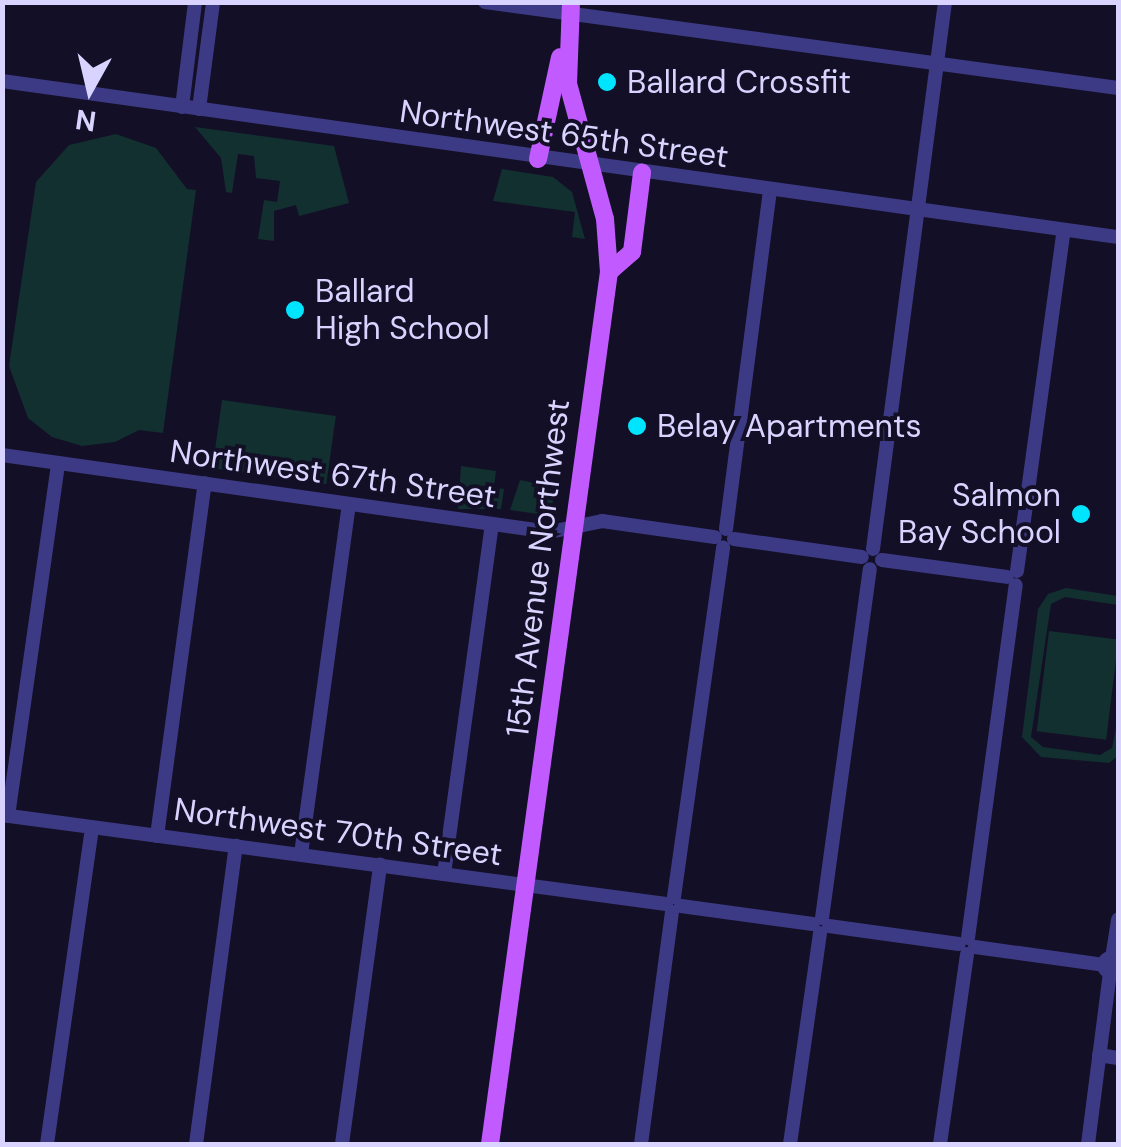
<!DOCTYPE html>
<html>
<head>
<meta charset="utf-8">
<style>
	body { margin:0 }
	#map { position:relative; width:1121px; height:1147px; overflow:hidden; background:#130f26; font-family:"DM Sans",sans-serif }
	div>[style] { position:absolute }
	.green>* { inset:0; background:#12302f; transform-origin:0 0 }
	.minor>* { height:14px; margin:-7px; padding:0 7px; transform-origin:7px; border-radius:7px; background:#3d3a85 }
	.minor>.ring { margin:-7px; padding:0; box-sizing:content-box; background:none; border:14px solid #3d3a85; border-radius:50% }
	.major>* { height:18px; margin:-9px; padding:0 9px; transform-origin:9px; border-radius:9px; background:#c25bff }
	.dots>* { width:28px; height:28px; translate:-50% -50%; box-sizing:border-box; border:5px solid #130f26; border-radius:50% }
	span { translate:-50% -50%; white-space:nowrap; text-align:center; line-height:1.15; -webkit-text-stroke:8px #130f26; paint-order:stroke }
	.poi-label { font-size:32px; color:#d9d4ff }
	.left { translate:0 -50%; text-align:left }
	.right { translate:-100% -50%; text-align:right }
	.street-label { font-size:32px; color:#d9d4ff }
	.frame { position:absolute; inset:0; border:5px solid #d9d4ff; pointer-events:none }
	.north { position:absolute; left:40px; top:40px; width:100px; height:100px; -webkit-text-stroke:8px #130f26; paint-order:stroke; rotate:188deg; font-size:28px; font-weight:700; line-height:40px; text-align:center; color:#d9d4ff }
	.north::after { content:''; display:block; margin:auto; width:35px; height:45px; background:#d9d4ff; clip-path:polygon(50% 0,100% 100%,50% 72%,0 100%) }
</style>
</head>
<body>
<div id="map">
	<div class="green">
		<div style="clip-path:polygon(195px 127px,334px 146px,349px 203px,299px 216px,296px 205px,274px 211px,274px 241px,258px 239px,264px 200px,277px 202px,280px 181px,256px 178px,254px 156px,238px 154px,232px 193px,226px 192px,221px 158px)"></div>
		<div style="clip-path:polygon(116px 134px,156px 148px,187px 189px,196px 190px,163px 433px,139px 430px,115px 442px,82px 446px,52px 437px,28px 418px,9px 366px,36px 182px,69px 145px)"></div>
		<div style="clip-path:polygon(502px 169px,553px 177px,572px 192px,585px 239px,572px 237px,575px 212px,493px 201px)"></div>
		<div style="left:222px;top:400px;width:115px;height:69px;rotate:8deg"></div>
		<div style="clip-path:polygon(461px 466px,496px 471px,494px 487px,504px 489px,501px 509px,458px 509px)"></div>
		<div style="clip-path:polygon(535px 477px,554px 480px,552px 516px,510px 510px,520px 480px,534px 483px)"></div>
		<div style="clip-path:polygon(1066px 588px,1118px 596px,1118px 605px,1065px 597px,1051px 604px,1031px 737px,1043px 747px,1100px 755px,1112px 748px,1118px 718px,1118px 756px,1109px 763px,1041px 757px,1022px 737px,1038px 609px,1048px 594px)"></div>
		<div style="left:1049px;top:631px;width:70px;height:101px;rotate:7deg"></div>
	</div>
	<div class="minor">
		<div style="left:485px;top:2px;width:639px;rotate:7.74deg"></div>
		<div style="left:2px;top:81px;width:1127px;rotate:7.96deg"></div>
		<div style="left:182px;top:107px;width:106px;rotate:-82.9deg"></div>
		<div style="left:199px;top:109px;width:108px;rotate:-82.5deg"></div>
		<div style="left:2px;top:455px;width:553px;rotate:8deg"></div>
		<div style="left:550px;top:532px;width:53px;rotate:-11.9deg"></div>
		<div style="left:602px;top:521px;width:114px;rotate:8.1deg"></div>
		<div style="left:726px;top:529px;width:341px;rotate:-82.6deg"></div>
		<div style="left:734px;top:539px;width:129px;rotate:8deg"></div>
		<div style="left:873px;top:549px;width:552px;rotate:-82.5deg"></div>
		<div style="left:882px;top:560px;width:126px;rotate:7.7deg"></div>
		<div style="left:1017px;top:571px;width:344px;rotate:-82.2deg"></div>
		<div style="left:2px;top:815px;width:670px;rotate:7.63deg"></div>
		<div style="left:8px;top:816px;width:356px;rotate:-81.9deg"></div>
		<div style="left:157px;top:836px;width:356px;rotate:-82.3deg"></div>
		<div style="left:301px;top:854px;width:353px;rotate:-82.2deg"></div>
		<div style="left:444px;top:874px;width:353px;rotate:-82.2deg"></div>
		<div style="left:674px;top:897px;width:353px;rotate:-82deg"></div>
		<div style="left:681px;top:906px;width:133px;rotate:7.8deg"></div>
		<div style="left:822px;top:918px;width:352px;rotate:-82.2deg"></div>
		<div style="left:829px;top:926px;width:131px;rotate:7.9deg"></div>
		<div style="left:968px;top:938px;width:356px;rotate:-82.3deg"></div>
		<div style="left:975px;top:947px;width:130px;rotate:7.9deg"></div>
		<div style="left:1112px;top:958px;width:39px;rotate:-81deg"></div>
		<div class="ring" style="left:1104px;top:958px;width:0;height:0"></div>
		<div style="left:1099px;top:1055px;width:19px;rotate:9deg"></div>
		<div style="left:47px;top:1144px;width:320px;rotate:-81.9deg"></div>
		<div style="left:196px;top:1144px;width:301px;rotate:-82.4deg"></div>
		<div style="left:342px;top:1144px;width:282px;rotate:-82.2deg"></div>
		<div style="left:641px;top:1144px;width:234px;rotate:-82.4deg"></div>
		<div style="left:790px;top:1144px;width:213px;rotate:-81.9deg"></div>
		<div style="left:940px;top:1144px;width:192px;rotate:-81.9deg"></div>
		<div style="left:1088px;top:1144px;width:173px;rotate:-82.7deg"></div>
	</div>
	<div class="major">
		<div style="left:538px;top:159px;width:104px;rotate:-77.8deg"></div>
		<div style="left:609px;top:272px;width:30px;rotate:-41deg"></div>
		<div style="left:632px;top:252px;width:80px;rotate:-82.8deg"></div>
		<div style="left:490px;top:1144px;width:880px;rotate:-82.23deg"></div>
		<div style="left:609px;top:272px;width:53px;rotate:-94.3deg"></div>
		<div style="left:605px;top:219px;width:140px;rotate:-105.3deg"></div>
		<div style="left:568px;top:84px;width:82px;rotate:-87.9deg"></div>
	</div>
	<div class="dots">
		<div style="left:607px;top:82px;background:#00e5ff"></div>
		<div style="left:295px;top:310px;background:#00e5ff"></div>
		<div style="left:637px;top:426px;background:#00e5ff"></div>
		<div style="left:1081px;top:514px;background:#00e5ff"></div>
	</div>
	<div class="poi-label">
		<span class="left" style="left:627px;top:82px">Ballard Crossfit</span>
		<span class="left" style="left:315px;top:310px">Ballard<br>High School</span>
		<span class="left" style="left:657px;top:426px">Belay Apartments</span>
		<span class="right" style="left:1061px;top:514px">Salmon<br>Bay School</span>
	</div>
	<div class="street-label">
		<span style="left:564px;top:134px;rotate:8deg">Northwest 65th Street</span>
		<span style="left:333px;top:474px;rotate:8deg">Northwest 67th Street</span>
		<span style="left:538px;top:568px;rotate:-83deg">15th Avenue Northwest</span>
		<span style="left:338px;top:832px;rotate:8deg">Northwest 70th Street</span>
	</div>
	<div class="frame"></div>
	<div class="north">N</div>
</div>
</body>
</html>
